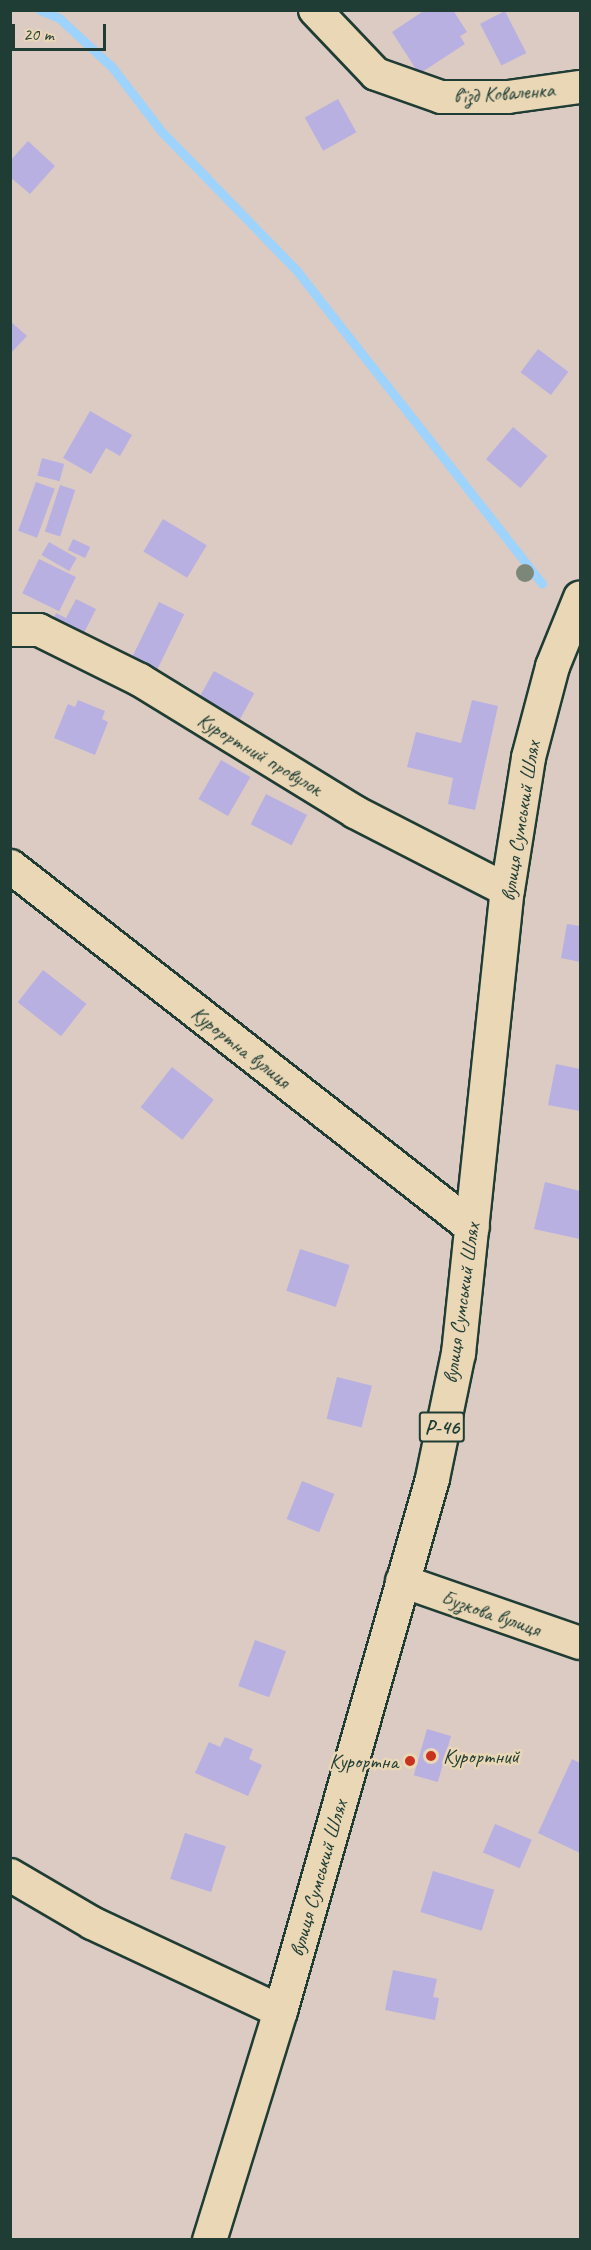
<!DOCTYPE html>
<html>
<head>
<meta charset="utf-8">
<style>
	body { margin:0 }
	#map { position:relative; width:591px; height:2250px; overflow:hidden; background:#dbcbc2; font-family:Caveat,sans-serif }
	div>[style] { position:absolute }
	.stream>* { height:9px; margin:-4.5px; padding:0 4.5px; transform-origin:4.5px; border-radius:4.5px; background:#9dd3fc }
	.building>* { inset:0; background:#b9b0e2; transform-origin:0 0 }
	.roads { filter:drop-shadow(2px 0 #1f3d34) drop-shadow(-2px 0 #1f3d34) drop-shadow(0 2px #1f3d34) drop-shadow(0 -2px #1f3d34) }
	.street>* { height:32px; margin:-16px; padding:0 16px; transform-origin:16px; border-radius:16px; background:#ead7b5 }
	.secondary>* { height:33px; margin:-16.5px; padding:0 16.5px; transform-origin:16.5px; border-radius:16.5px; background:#ead7b5 }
	.primary>* { height:33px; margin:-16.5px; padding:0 16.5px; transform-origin:16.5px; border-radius:16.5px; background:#ead7b5 }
	.trees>* { width:18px; height:18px; margin:-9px; border-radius:50%; background:#7c8679 }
	.dots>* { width:16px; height:16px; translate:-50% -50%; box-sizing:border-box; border:3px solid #ead7b5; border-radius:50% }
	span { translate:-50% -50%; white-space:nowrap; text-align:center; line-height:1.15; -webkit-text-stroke:5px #ead7b5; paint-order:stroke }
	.shield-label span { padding:2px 4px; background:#ead7b5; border:2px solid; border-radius:4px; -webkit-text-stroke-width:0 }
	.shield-label { font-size:20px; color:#1f3d34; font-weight:700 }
	.street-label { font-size:21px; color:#1f3d34 }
	.poi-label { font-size:21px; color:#1f3d34 }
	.left { translate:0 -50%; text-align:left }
	.right { translate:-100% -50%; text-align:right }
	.frame { position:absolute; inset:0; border:12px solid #1f3d34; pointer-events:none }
	.scale { position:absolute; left:12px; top:24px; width:94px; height:27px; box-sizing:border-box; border:3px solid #1f3d34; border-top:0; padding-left:8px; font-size:18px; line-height:21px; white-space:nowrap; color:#1f3d34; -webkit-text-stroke:4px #ead7b5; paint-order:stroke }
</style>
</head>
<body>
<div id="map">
	<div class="stream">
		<div style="left:40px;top:10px;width:21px;rotate:23deg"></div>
		<div style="left:59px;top:18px;width:72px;rotate:42.8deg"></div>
		<div style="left:112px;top:67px;width:82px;rotate:52.4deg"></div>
		<div style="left:162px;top:132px;width:194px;rotate:45.8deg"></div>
		<div style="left:297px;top:271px;width:397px;rotate:51.9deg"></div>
	</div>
	<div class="building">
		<div style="clip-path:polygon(425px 10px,453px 10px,467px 32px,460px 36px,465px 44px,419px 74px,392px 32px)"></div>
		<div style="left:505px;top:11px;width:47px;height:28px;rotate:63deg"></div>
		<div style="left:338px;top:99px;width:38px;height:38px;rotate:61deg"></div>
		<div style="clip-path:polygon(28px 141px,55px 166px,30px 194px,10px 177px,10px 161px)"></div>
		<div style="clip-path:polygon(10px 321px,27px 336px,10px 354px)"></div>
		<div style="left:538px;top:349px;width:38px;height:29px;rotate:37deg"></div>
		<div style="clip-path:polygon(90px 411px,132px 435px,120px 456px,106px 448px,91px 474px,63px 458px)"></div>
		<div style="left:513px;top:427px;width:45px;height:42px;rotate:40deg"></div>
		<div style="left:42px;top:458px;width:23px;height:18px;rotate:15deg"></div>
		<div style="left:36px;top:482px;width:20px;height:52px;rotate:20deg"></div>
		<div style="left:60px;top:485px;width:16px;height:49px;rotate:18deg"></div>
		<div style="left:163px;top:519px;width:51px;height:38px;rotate:31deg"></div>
		<div style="left:73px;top:539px;width:19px;height:12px;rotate:25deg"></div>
		<div style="left:49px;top:542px;width:32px;height:15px;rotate:30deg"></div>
		<div style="left:39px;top:559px;width:41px;height:38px;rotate:26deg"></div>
		<div style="clip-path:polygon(76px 599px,96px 609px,80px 641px,50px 625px,56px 613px,66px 618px)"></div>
		<div style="left:159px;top:602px;width:28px;height:67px;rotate:26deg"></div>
		<div style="left:214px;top:671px;width:46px;height:35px;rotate:29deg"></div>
		<div style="clip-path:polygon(78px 700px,105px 711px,102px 719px,108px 722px,95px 755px,54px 738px,68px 704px,75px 707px)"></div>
		<div style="clip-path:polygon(472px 700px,498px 706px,475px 810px,448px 804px,453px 778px,407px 767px,416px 732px,461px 743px)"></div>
		<div style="left:221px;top:760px;width:34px;height:45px;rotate:30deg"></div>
		<div style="left:266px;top:794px;width:46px;height:34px;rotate:27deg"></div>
		<div style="clip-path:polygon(567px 924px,580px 926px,580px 962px,561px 958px)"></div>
		<div style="left:43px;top:970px;width:55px;height:41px;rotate:38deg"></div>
		<div style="clip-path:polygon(556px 1064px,580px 1069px,580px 1111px,548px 1105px)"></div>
		<div style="left:172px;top:1067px;width:53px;height:51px;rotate:38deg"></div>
		<div style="clip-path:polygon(545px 1182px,580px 1191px,580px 1239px,534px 1229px)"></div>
		<div style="left:300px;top:1249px;width:52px;height:44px;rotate:18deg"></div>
		<div style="left:337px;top:1377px;width:36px;height:43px;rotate:14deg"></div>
		<div style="left:302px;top:1481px;width:35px;height:41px;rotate:22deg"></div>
		<div style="left:255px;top:1640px;width:33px;height:49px;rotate:20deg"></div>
		<div style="left:427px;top:1729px;width:25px;height:48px;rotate:16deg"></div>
		<div style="clip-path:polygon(225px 1737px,253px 1749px,249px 1759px,262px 1765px,248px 1796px,195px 1773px,209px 1742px,220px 1747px)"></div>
		<div style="clip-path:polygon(572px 1759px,580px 1763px,580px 1853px,538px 1833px)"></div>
		<div style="left:495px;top:1824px;width:40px;height:31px;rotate:23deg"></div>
		<div style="left:185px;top:1833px;width:43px;height:48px;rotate:18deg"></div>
		<div style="left:433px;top:1871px;width:64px;height:43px;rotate:17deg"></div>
		<div style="clip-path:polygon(393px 1970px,437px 1979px,433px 1997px,439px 1998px,435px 2020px,385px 2010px)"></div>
	</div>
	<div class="roads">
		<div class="street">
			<div style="left:315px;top:10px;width:88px;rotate:46.4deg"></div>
			<div style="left:376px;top:74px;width:69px;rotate:19.5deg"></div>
			<div style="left:441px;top:97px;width:67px"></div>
			<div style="left:508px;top:97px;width:73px;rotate:-7.9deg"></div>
			<div style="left:10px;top:630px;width:29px"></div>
			<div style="left:39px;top:630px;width:113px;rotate:26.3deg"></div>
			<div style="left:140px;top:680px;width:252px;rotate:31.5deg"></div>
			<div style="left:355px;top:812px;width:171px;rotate:27.2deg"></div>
			<div style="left:402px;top:1581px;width:188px;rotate:19.2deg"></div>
			<div style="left:10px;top:1875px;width:95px;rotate:30.3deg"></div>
			<div style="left:92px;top:1923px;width:208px;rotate:25.1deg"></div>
		</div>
		<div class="secondary">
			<div style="left:10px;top:866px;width:586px;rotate:38deg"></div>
		</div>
		<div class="primary">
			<div style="left:209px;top:2240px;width:240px;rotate:-72.8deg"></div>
			<div style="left:280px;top:2011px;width:554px;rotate:-74.08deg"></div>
			<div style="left:432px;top:1478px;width:128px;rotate:-78.3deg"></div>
			<div style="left:458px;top:1353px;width:466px;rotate:-84deg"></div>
			<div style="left:507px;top:890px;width:135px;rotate:-81deg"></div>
			<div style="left:528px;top:757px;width:94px;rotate:-75.2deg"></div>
			<div style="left:552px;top:666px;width:74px;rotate:-67.9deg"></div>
		</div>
	</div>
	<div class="trees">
		<div style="left:525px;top:573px"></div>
	</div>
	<div class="dots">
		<div style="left:431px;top:1756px;background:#c8321e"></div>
		<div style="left:410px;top:1761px;background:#c8321e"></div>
	</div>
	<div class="shield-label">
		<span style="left:442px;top:1427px">Р-46</span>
	</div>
	<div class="street-label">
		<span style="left:504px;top:93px;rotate:-4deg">в'їзд Коваленка</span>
		<span style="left:260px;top:754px;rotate:31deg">Курортний провулок</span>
		<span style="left:520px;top:821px;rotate:-81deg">вулиця Сумський Шлях</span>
		<span style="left:241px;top:1047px;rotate:38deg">Курортна вулиця</span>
		<span style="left:461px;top:1303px;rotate:-82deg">вулиця Сумський Шлях</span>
		<span style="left:491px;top:1613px;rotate:19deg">Бузкова вулиця</span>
		<span style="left:318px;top:1878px;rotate:-74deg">вулиця Сумський Шлях</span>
	</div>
	<div class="poi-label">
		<span class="left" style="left:443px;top:1756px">Курортний</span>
		<span class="right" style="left:398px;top:1761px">Курортна</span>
	</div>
	<div class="frame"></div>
	<div class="scale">20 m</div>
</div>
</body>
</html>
